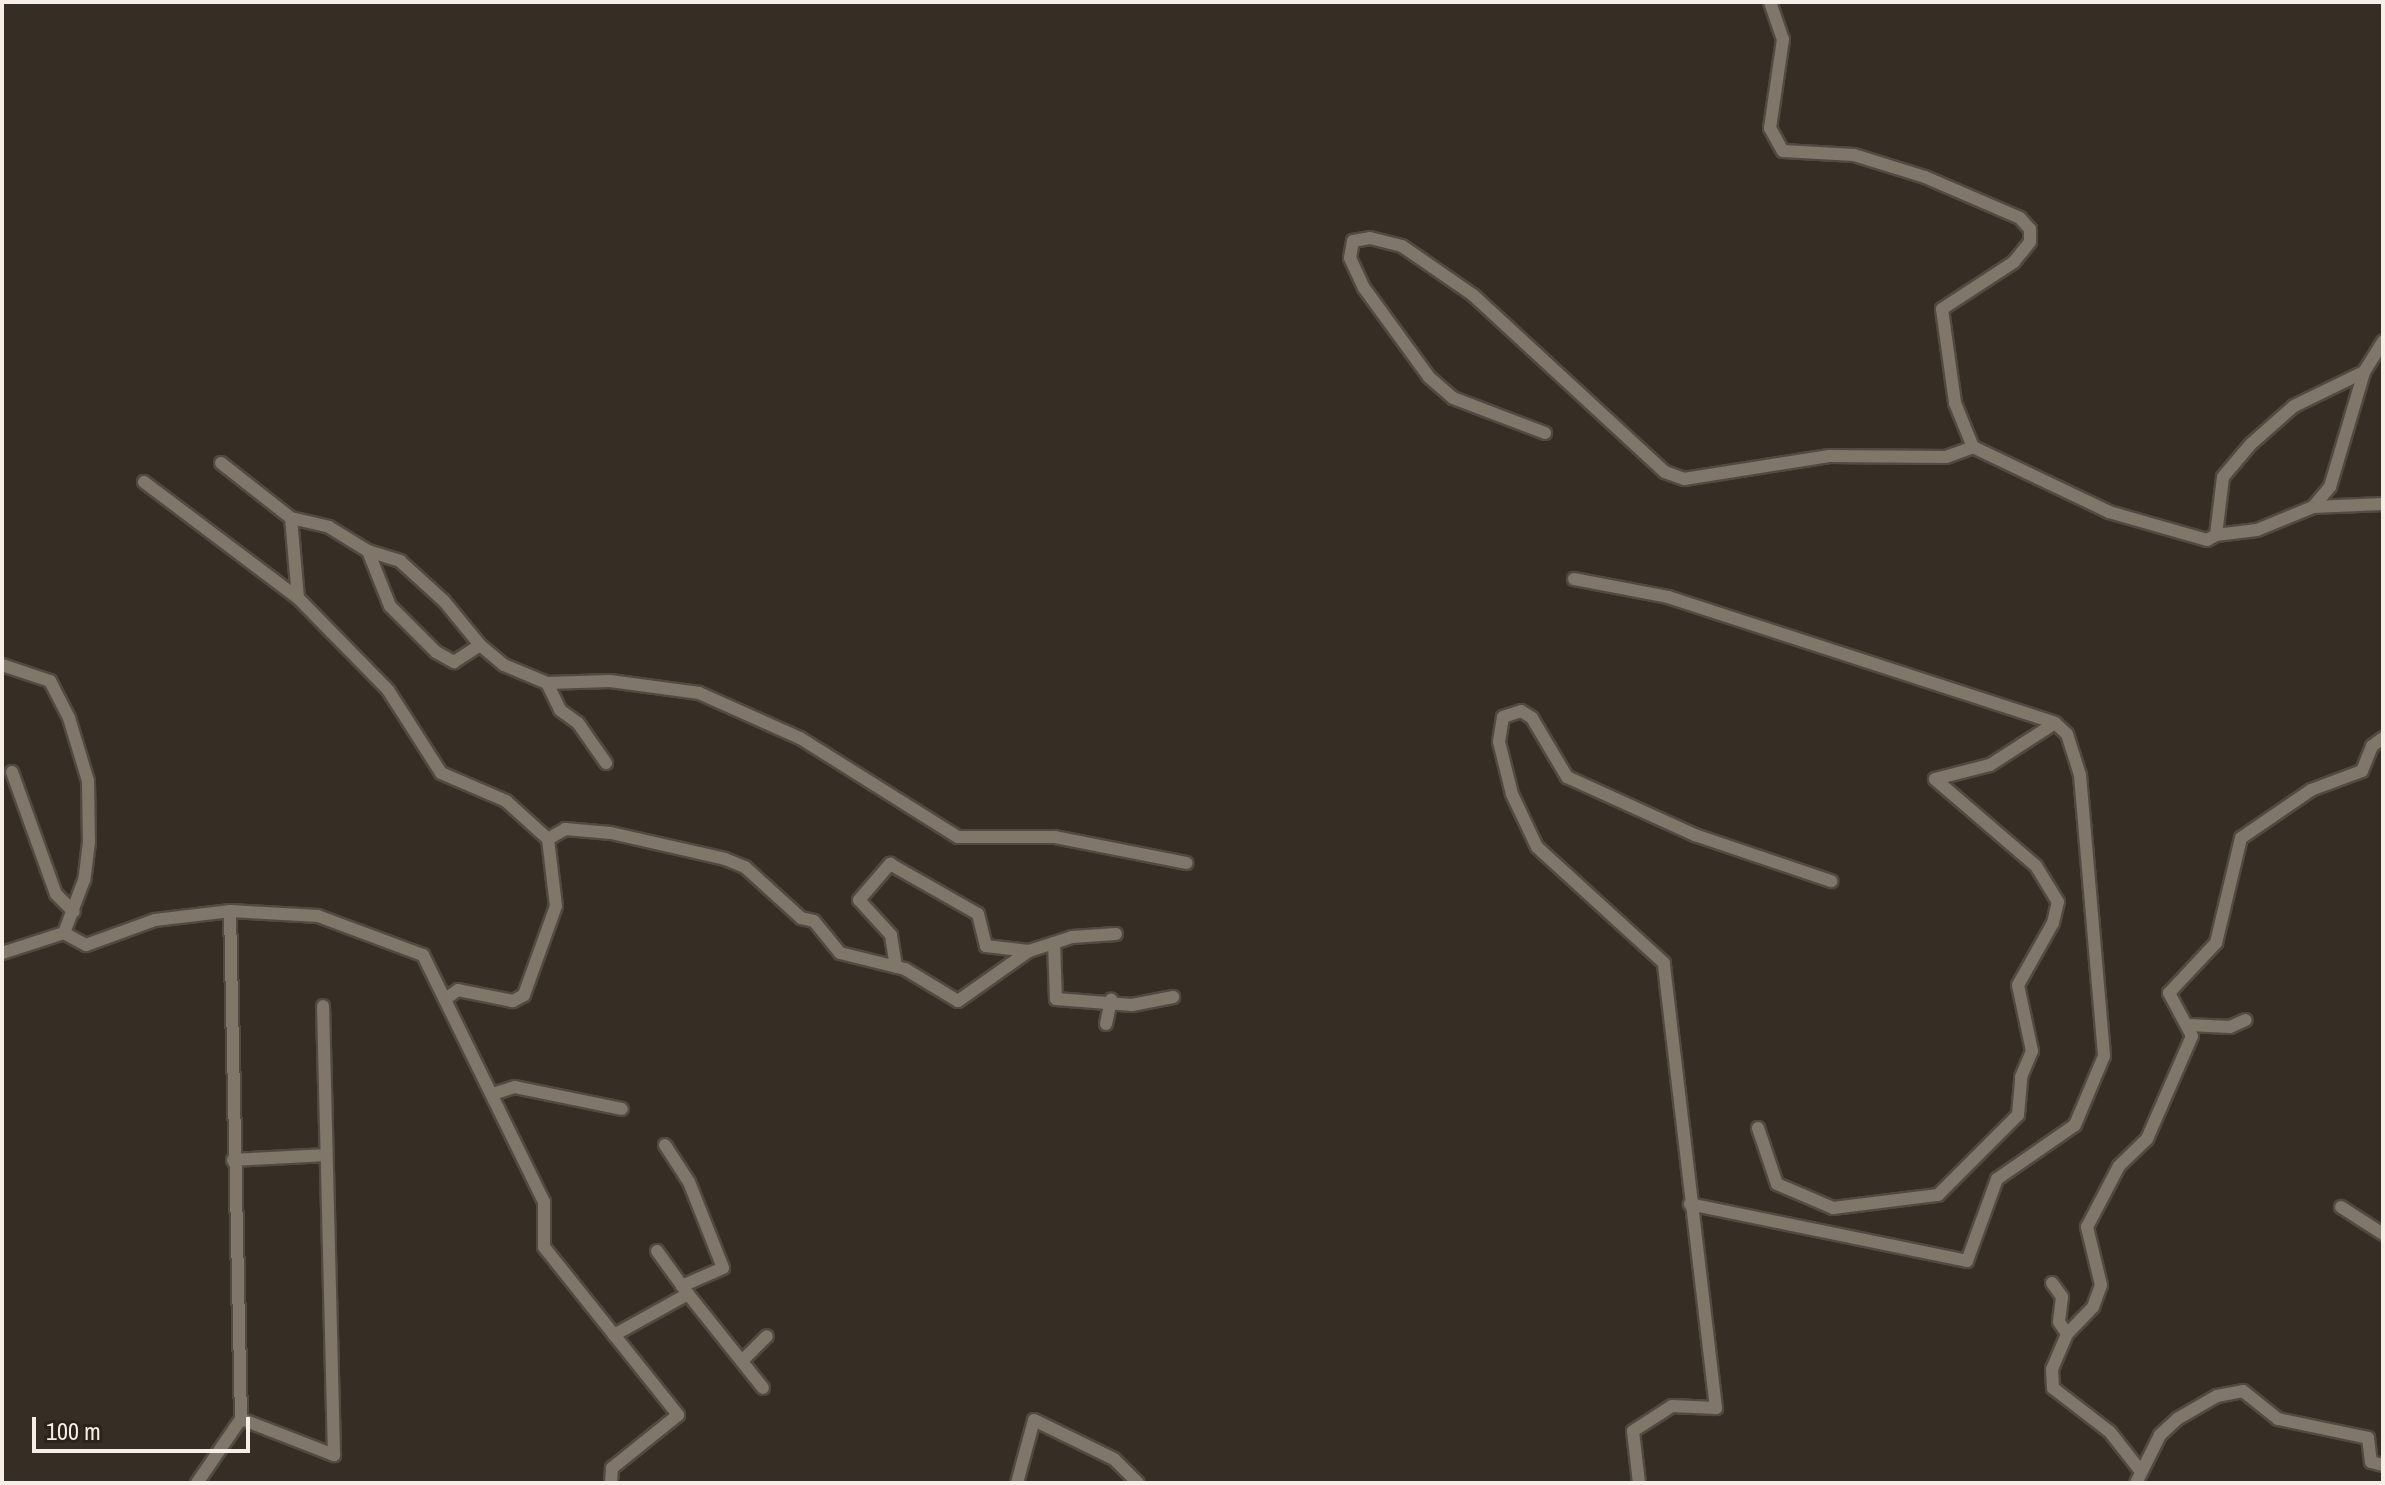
<!DOCTYPE html>
<html>
<head>
<meta charset="utf-8">
<style>
	body { margin:0 }
	#map { position:relative; width:2385px; height:1485px; overflow:hidden; background:#362e24; font-family:"Archivo Narrow",sans-serif }
	div>[style] { position:absolute }
	.roads { filter:drop-shadow(2px 0 #524a41) drop-shadow(-2px 0 #524a41) drop-shadow(0 2px #524a41) drop-shadow(0 -2px #524a41) }
	.street>* { height:12px; margin:-6px; padding:0 6px; transform-origin:6px; border-radius:6px; background:#80766a }
	span { translate:-50% -50%; white-space:nowrap; text-align:center; line-height:1.15; -webkit-text-stroke:7px #2c241a; paint-order:stroke }
	.frame { position:absolute; inset:0; border:4px solid #f5efe8; pointer-events:none }
	.scale { position:absolute; left:32px; top:1417px; width:218px; height:36px; box-sizing:border-box; border:4px solid #f5efe8; border-top:0; padding-left:10px; font-size:24px; line-height:28px; white-space:nowrap; color:#f5efe8; -webkit-text-stroke:6px #2c241a; paint-order:stroke }
</style>
</head>
<body>
<div id="map">
	<div class="roads">
		<div class="street">
			<div style="left:1770px;top:2px;width:39px;rotate:71deg"></div>
			<div style="left:1783px;top:39px;width:90px;rotate:98.3deg"></div>
			<div style="left:1770px;top:128px;width:26px;rotate:61deg"></div>
			<div style="left:1783px;top:151px;width:71px;rotate:3.2deg"></div>
			<div style="left:1854px;top:155px;width:74px;rotate:17.2deg"></div>
			<div style="left:1925px;top:177px;width:103px;rotate:23.3deg"></div>
			<div style="left:2020px;top:218px;width:15px;rotate:48deg"></div>
			<div style="left:2030px;top:229px;width:13px;rotate:90deg"></div>
			<div style="left:2030px;top:242px;width:26px;rotate:129deg"></div>
			<div style="left:2014px;top:262px;width:86px;rotate:146.9deg"></div>
			<div style="left:1942px;top:309px;width:95px;rotate:82.1deg"></div>
			<div style="left:1955px;top:403px;width:48px;rotate:67.8deg"></div>
			<div style="left:1973px;top:447px;width:151px;rotate:25.5deg"></div>
			<div style="left:2109px;top:512px;width:102px;rotate:15.9deg"></div>
			<div style="left:2207px;top:540px;width:10px;rotate:-29deg"></div>
			<div style="left:2216px;top:535px;width:58px;rotate:-83.1deg"></div>
			<div style="left:2223px;top:477px;width:43px;rotate:-49.7deg"></div>
			<div style="left:2251px;top:444px;width:57px;rotate:-41.5deg"></div>
			<div style="left:2294px;top:406px;width:78px;rotate:-25.9deg"></div>
			<div style="left:2364px;top:372px;width:36px;rotate:-58deg"></div>
			<div style="left:1545px;top:433px;width:98px;rotate:-159.2deg"></div>
			<div style="left:1453px;top:398px;width:32px;rotate:-139deg"></div>
			<div style="left:1429px;top:377px;width:110px;rotate:-126.1deg"></div>
			<div style="left:1364px;top:288px;width:33px;rotate:-115deg"></div>
			<div style="left:1350px;top:258px;width:17px;rotate:-80deg"></div>
			<div style="left:1353px;top:241px;width:17px;rotate:-10deg"></div>
			<div style="left:1370px;top:238px;width:33px;rotate:14deg"></div>
			<div style="left:1402px;top:246px;width:86px;rotate:34.6deg"></div>
			<div style="left:1473px;top:295px;width:261px;rotate:42.7deg"></div>
			<div style="left:1665px;top:472px;width:20px;rotate:20deg"></div>
			<div style="left:1684px;top:479px;width:147px;rotate:-9deg"></div>
			<div style="left:1829px;top:456px;width:117px;rotate:0.5deg"></div>
			<div style="left:1946px;top:457px;width:29px;rotate:-20deg"></div>
			<div style="left:221px;top:463px;width:89px;rotate:38.2deg"></div>
			<div style="left:144px;top:482px;width:193px;rotate:37deg"></div>
			<div style="left:298px;top:598px;width:129px;rotate:45.6deg"></div>
			<div style="left:388px;top:690px;width:98px;rotate:57.4deg"></div>
			<div style="left:441px;top:773px;width:71px;rotate:23.3deg"></div>
			<div style="left:506px;top:801px;width:57px;rotate:42.1deg"></div>
			<div style="left:548px;top:839px;width:67px;rotate:83.2deg"></div>
			<div style="left:556px;top:906px;width:95px;rotate:109.8deg"></div>
			<div style="left:524px;top:995px;width:13px;rotate:151deg"></div>
			<div style="left:513px;top:1001px;width:56px;rotate:-168.7deg"></div>
			<div style="left:458px;top:990px;width:14px;rotate:144deg"></div>
			<div style="left:2313px;top:507px;width:70px;rotate:-2.5deg"></div>
			<div style="left:2216px;top:535px;width:41px;rotate:-7deg"></div>
			<div style="left:2257px;top:530px;width:61px;rotate:-22.3deg"></div>
			<div style="left:2313px;top:507px;width:26px;rotate:-50deg"></div>
			<div style="left:2330px;top:487px;width:120px;rotate:-73.5deg"></div>
			<div style="left:368px;top:551px;width:59px;rotate:68.2deg"></div>
			<div style="left:390px;top:606px;width:65px;rotate:45deg"></div>
			<div style="left:436px;top:652px;width:21px;rotate:29deg"></div>
			<div style="left:454px;top:662px;width:31px;rotate:-33deg"></div>
			<div style="left:1574px;top:579px;width:96px;rotate:10.8deg"></div>
			<div style="left:1668px;top:597px;width:407px;rotate:18deg"></div>
			<div style="left:2055px;top:723px;width:16px;rotate:43deg"></div>
			<div style="left:2067px;top:734px;width:43px;rotate:72.4deg"></div>
			<div style="left:2080px;top:775px;width:282px;rotate:85.1deg"></div>
			<div style="left:2104px;top:1056px;width:75px;rotate:112.8deg"></div>
			<div style="left:2075px;top:1125px;width:95px;rotate:145.3deg"></div>
			<div style="left:1997px;top:1179px;width:87px;rotate:110.1deg"></div>
			<div style="left:1967px;top:1261px;width:283px;rotate:-168.4deg"></div>
			<div style="left:298px;top:598px;width:80px;rotate:-95deg"></div>
			<div style="left:291px;top:518px;width:39px;rotate:13deg"></div>
			<div style="left:329px;top:527px;width:46px;rotate:31.6deg"></div>
			<div style="left:368px;top:551px;width:34px;rotate:17deg"></div>
			<div style="left:400px;top:561px;width:59px;rotate:42.3deg"></div>
			<div style="left:444px;top:601px;width:57px;rotate:50.7deg"></div>
			<div style="left:480px;top:645px;width:31px;rotate:40deg"></div>
			<div style="left:504px;top:665px;width:47px;rotate:22.7deg"></div>
			<div style="left:547px;top:683px;width:63px;rotate:-1.8deg"></div>
			<div style="left:610px;top:681px;width:90px;rotate:7.7deg"></div>
			<div style="left:699px;top:693px;width:111px;rotate:24deg"></div>
			<div style="left:800px;top:738px;width:186px;rotate:32.1deg"></div>
			<div style="left:958px;top:837px;width:97px"></div>
			<div style="left:1055px;top:837px;width:134px;rotate:11.2deg"></div>
			<div style="left:2px;top:665px;width:51px;rotate:18.4deg"></div>
			<div style="left:50px;top:681px;width:42px;rotate:62.8deg"></div>
			<div style="left:69px;top:718px;width:66px;rotate:73.2deg"></div>
			<div style="left:88px;top:781px;width:61px;rotate:89.1deg"></div>
			<div style="left:89px;top:842px;width:38px;rotate:97deg"></div>
			<div style="left:84px;top:880px;width:57px;rotate:110.7deg"></div>
			<div style="left:64px;top:933px;width:65px;rotate:162.1deg"></div>
			<div style="left:547px;top:683px;width:30px;rotate:64deg"></div>
			<div style="left:560px;top:710px;width:22px;rotate:36deg"></div>
			<div style="left:578px;top:723px;width:49px;rotate:55deg"></div>
			<div style="left:12px;top:772px;width:130px;rotate:70.2deg"></div>
			<div style="left:56px;top:894px;width:25px;rotate:45deg"></div>
			<div style="left:1935px;top:779px;width:57px;rotate:-14.3deg"></div>
			<div style="left:1990px;top:765px;width:77px;rotate:-32.9deg"></div>
			<div style="left:548px;top:839px;width:20px;rotate:-30deg"></div>
			<div style="left:565px;top:829px;width:46px;rotate:5deg"></div>
			<div style="left:611px;top:833px;width:117px;rotate:12.8deg"></div>
			<div style="left:725px;top:859px;width:22px;rotate:22deg"></div>
			<div style="left:745px;top:867px;width:76px;rotate:42.3deg"></div>
			<div style="left:801px;top:918px;width:13px;rotate:13deg"></div>
			<div style="left:814px;top:921px;width:41px;rotate:50.9deg"></div>
			<div style="left:840px;top:953px;width:67px;rotate:13.8deg"></div>
			<div style="left:905px;top:969px;width:62px;rotate:31.1deg"></div>
			<div style="left:958px;top:1001px;width:87px;rotate:-35.2deg"></div>
			<div style="left:1029px;top:951px;width:45px;rotate:-18deg"></div>
			<div style="left:1072px;top:937px;width:44px;rotate:-3.9deg"></div>
			<div style="left:64px;top:933px;width:25px;rotate:29deg"></div>
			<div style="left:86px;top:945px;width:73px;rotate:-19.9deg"></div>
			<div style="left:155px;top:920px;width:76px;rotate:-6.8deg"></div>
			<div style="left:230px;top:911px;width:88px;rotate:3.3deg"></div>
			<div style="left:318px;top:916px;width:112px;rotate:20.4deg"></div>
			<div style="left:423px;top:955px;width:275px;rotate:63.9deg"></div>
			<div style="left:544px;top:1202px;width:45px;rotate:90deg"></div>
			<div style="left:544px;top:1247px;width:215px;rotate:51.4deg"></div>
			<div style="left:678px;top:1415px;width:85px;rotate:141.2deg"></div>
			<div style="left:612px;top:1468px;width:15px;rotate:94deg"></div>
			<div style="left:1054px;top:943px;width:56px;rotate:88deg"></div>
			<div style="left:1056px;top:999px;width:76px;rotate:4.5deg"></div>
			<div style="left:1132px;top:1005px;width:42px;rotate:-11deg"></div>
			<div style="left:896px;top:967px;width:32px;rotate:-99deg"></div>
			<div style="left:891px;top:935px;width:47px;rotate:-132.4deg"></div>
			<div style="left:859px;top:900px;width:48px;rotate:-49.3deg"></div>
			<div style="left:890px;top:864px;width:101px;rotate:29.6deg"></div>
			<div style="left:978px;top:914px;width:33px;rotate:76deg"></div>
			<div style="left:986px;top:946px;width:43px;rotate:6.6deg"></div>
			<div style="left:1106px;top:1024px;width:25px;rotate:-78deg"></div>
			<div style="left:2188px;top:1025px;width:42px;rotate:2.7deg"></div>
			<div style="left:2230px;top:1027px;width:17px;rotate:-24deg"></div>
			<div style="left:493px;top:1094px;width:23px;rotate:-18deg"></div>
			<div style="left:515px;top:1087px;width:109px;rotate:11.6deg"></div>
			<div style="left:1758px;top:1128px;width:59px;rotate:71.3deg"></div>
			<div style="left:1777px;top:1184px;width:61px;rotate:23.2deg"></div>
			<div style="left:1833px;top:1208px;width:106px;rotate:-7.1deg"></div>
			<div style="left:1938px;top:1195px;width:113px;rotate:-45deg"></div>
			<div style="left:2018px;top:1115px;width:38px;rotate:-85deg"></div>
			<div style="left:2021px;top:1077px;width:28px;rotate:-67deg"></div>
			<div style="left:2032px;top:1051px;width:67px;rotate:-102deg"></div>
			<div style="left:2018px;top:985px;width:71px;rotate:-60.6deg"></div>
			<div style="left:2053px;top:923px;width:22px;rotate:-77deg"></div>
			<div style="left:2058px;top:902px;width:42px;rotate:-121.4deg"></div>
			<div style="left:2036px;top:866px;width:133px;rotate:-139.3deg"></div>
			<div style="left:665px;top:1145px;width:44px;rotate:57deg"></div>
			<div style="left:689px;top:1182px;width:92px;rotate:68.4deg"></div>
			<div style="left:723px;top:1268px;width:45px;rotate:156.3deg"></div>
			<div style="left:233px;top:1160px;width:93px;rotate:-3.1deg"></div>
			<div style="left:2341px;top:1207px;width:50px;rotate:32.7deg"></div>
			<div style="left:657px;top:1251px;width:49px;rotate:54.1deg"></div>
			<div style="left:2052px;top:1283px;width:17px;rotate:54deg"></div>
			<div style="left:2062px;top:1297px;width:25px;rotate:97deg"></div>
			<div style="left:2059px;top:1322px;width:14px;rotate:56deg"></div>
			<div style="left:2067px;top:1334px;width:38px;rotate:113deg"></div>
			<div style="left:2052px;top:1369px;width:19px;rotate:87deg"></div>
			<div style="left:2053px;top:1388px;width:72px;rotate:37.7deg"></div>
			<div style="left:2110px;top:1432px;width:47px;rotate:51.9deg"></div>
			<div style="left:2067px;top:1334px;width:37px;rotate:-46deg"></div>
			<div style="left:2093px;top:1307px;width:23px;rotate:-70deg"></div>
			<div style="left:2101px;top:1285px;width:60px;rotate:-103.6deg"></div>
			<div style="left:2087px;top:1227px;width:69px;rotate:-62.3deg"></div>
			<div style="left:2119px;top:1166px;width:39px;rotate:-44deg"></div>
			<div style="left:2147px;top:1139px;width:112px;rotate:-66.4deg"></div>
			<div style="left:2192px;top:1036px;width:49px;rotate:-118.1deg"></div>
			<div style="left:2169px;top:993px;width:69px;rotate:-46.8deg"></div>
			<div style="left:2216px;top:943px;width:108px;rotate:-76.6deg"></div>
			<div style="left:2241px;top:838px;width:85px;rotate:-34.4deg"></div>
			<div style="left:2311px;top:790px;width:54px;rotate:-20.4deg"></div>
			<div style="left:2362px;top:771px;width:27px;rotate:-68deg"></div>
			<div style="left:2372px;top:746px;width:14px;rotate:-36deg"></div>
			<div style="left:614px;top:1335px;width:85px;rotate:-29deg"></div>
			<div style="left:688px;top:1294px;width:120px;rotate:51.4deg"></div>
			<div style="left:742px;top:1361px;width:35px;rotate:-45deg"></div>
			<div style="left:241px;top:1419px;width:100px;rotate:21.2deg"></div>
			<div style="left:334px;top:1455px;width:449px;rotate:-91.4deg"></div>
			<div style="left:197px;top:1483px;width:78px;rotate:-55.5deg"></div>
			<div style="left:241px;top:1419px;width:508px;rotate:-91.24deg"></div>
			<div style="left:1017px;top:1483px;width:65px;rotate:-74.9deg"></div>
			<div style="left:1034px;top:1420px;width:89px;rotate:26deg"></div>
			<div style="left:1114px;top:1459px;width:34px;rotate:45deg"></div>
			<div style="left:1639px;top:1483px;width:52px;rotate:-96.6deg"></div>
			<div style="left:1633px;top:1431px;width:46px;rotate:-32.7deg"></div>
			<div style="left:1672px;top:1406px;width:44px;rotate:2.6deg"></div>
			<div style="left:1716px;top:1408px;width:448px;rotate:-96.7deg"></div>
			<div style="left:1664px;top:963px;width:172px;rotate:-137.6deg"></div>
			<div style="left:1537px;top:847px;width:59px;rotate:-115.3deg"></div>
			<div style="left:1512px;top:794px;width:54px;rotate:-104deg"></div>
			<div style="left:1499px;top:742px;width:25px;rotate:-81deg"></div>
			<div style="left:1503px;top:717px;width:19px;rotate:-18deg"></div>
			<div style="left:1521px;top:711px;width:13px;rotate:32deg"></div>
			<div style="left:1532px;top:718px;width:69px;rotate:59.3deg"></div>
			<div style="left:1567px;top:777px;width:141px;rotate:24.4deg"></div>
			<div style="left:1695px;top:835px;width:144px;rotate:18.7deg"></div>
			<div style="left:2136px;top:1483px;width:54px;rotate:-63.4deg"></div>
			<div style="left:2160px;top:1435px;width:23px;rotate:-43deg"></div>
			<div style="left:2177px;top:1419px;width:46px;rotate:-29.9deg"></div>
			<div style="left:2217px;top:1396px;width:26px;rotate:-11deg"></div>
			<div style="left:2243px;top:1391px;width:45px;rotate:38.7deg"></div>
			<div style="left:2278px;top:1419px;width:92px;rotate:11.9deg"></div>
			<div style="left:2368px;top:1438px;width:24px;rotate:83deg"></div>
			<div style="left:2371px;top:1462px;width:12px;rotate:14deg"></div>
		</div>
	</div>
	<div class="frame"></div>
	<div class="scale">100 m</div>
</div>
</body>
</html>
